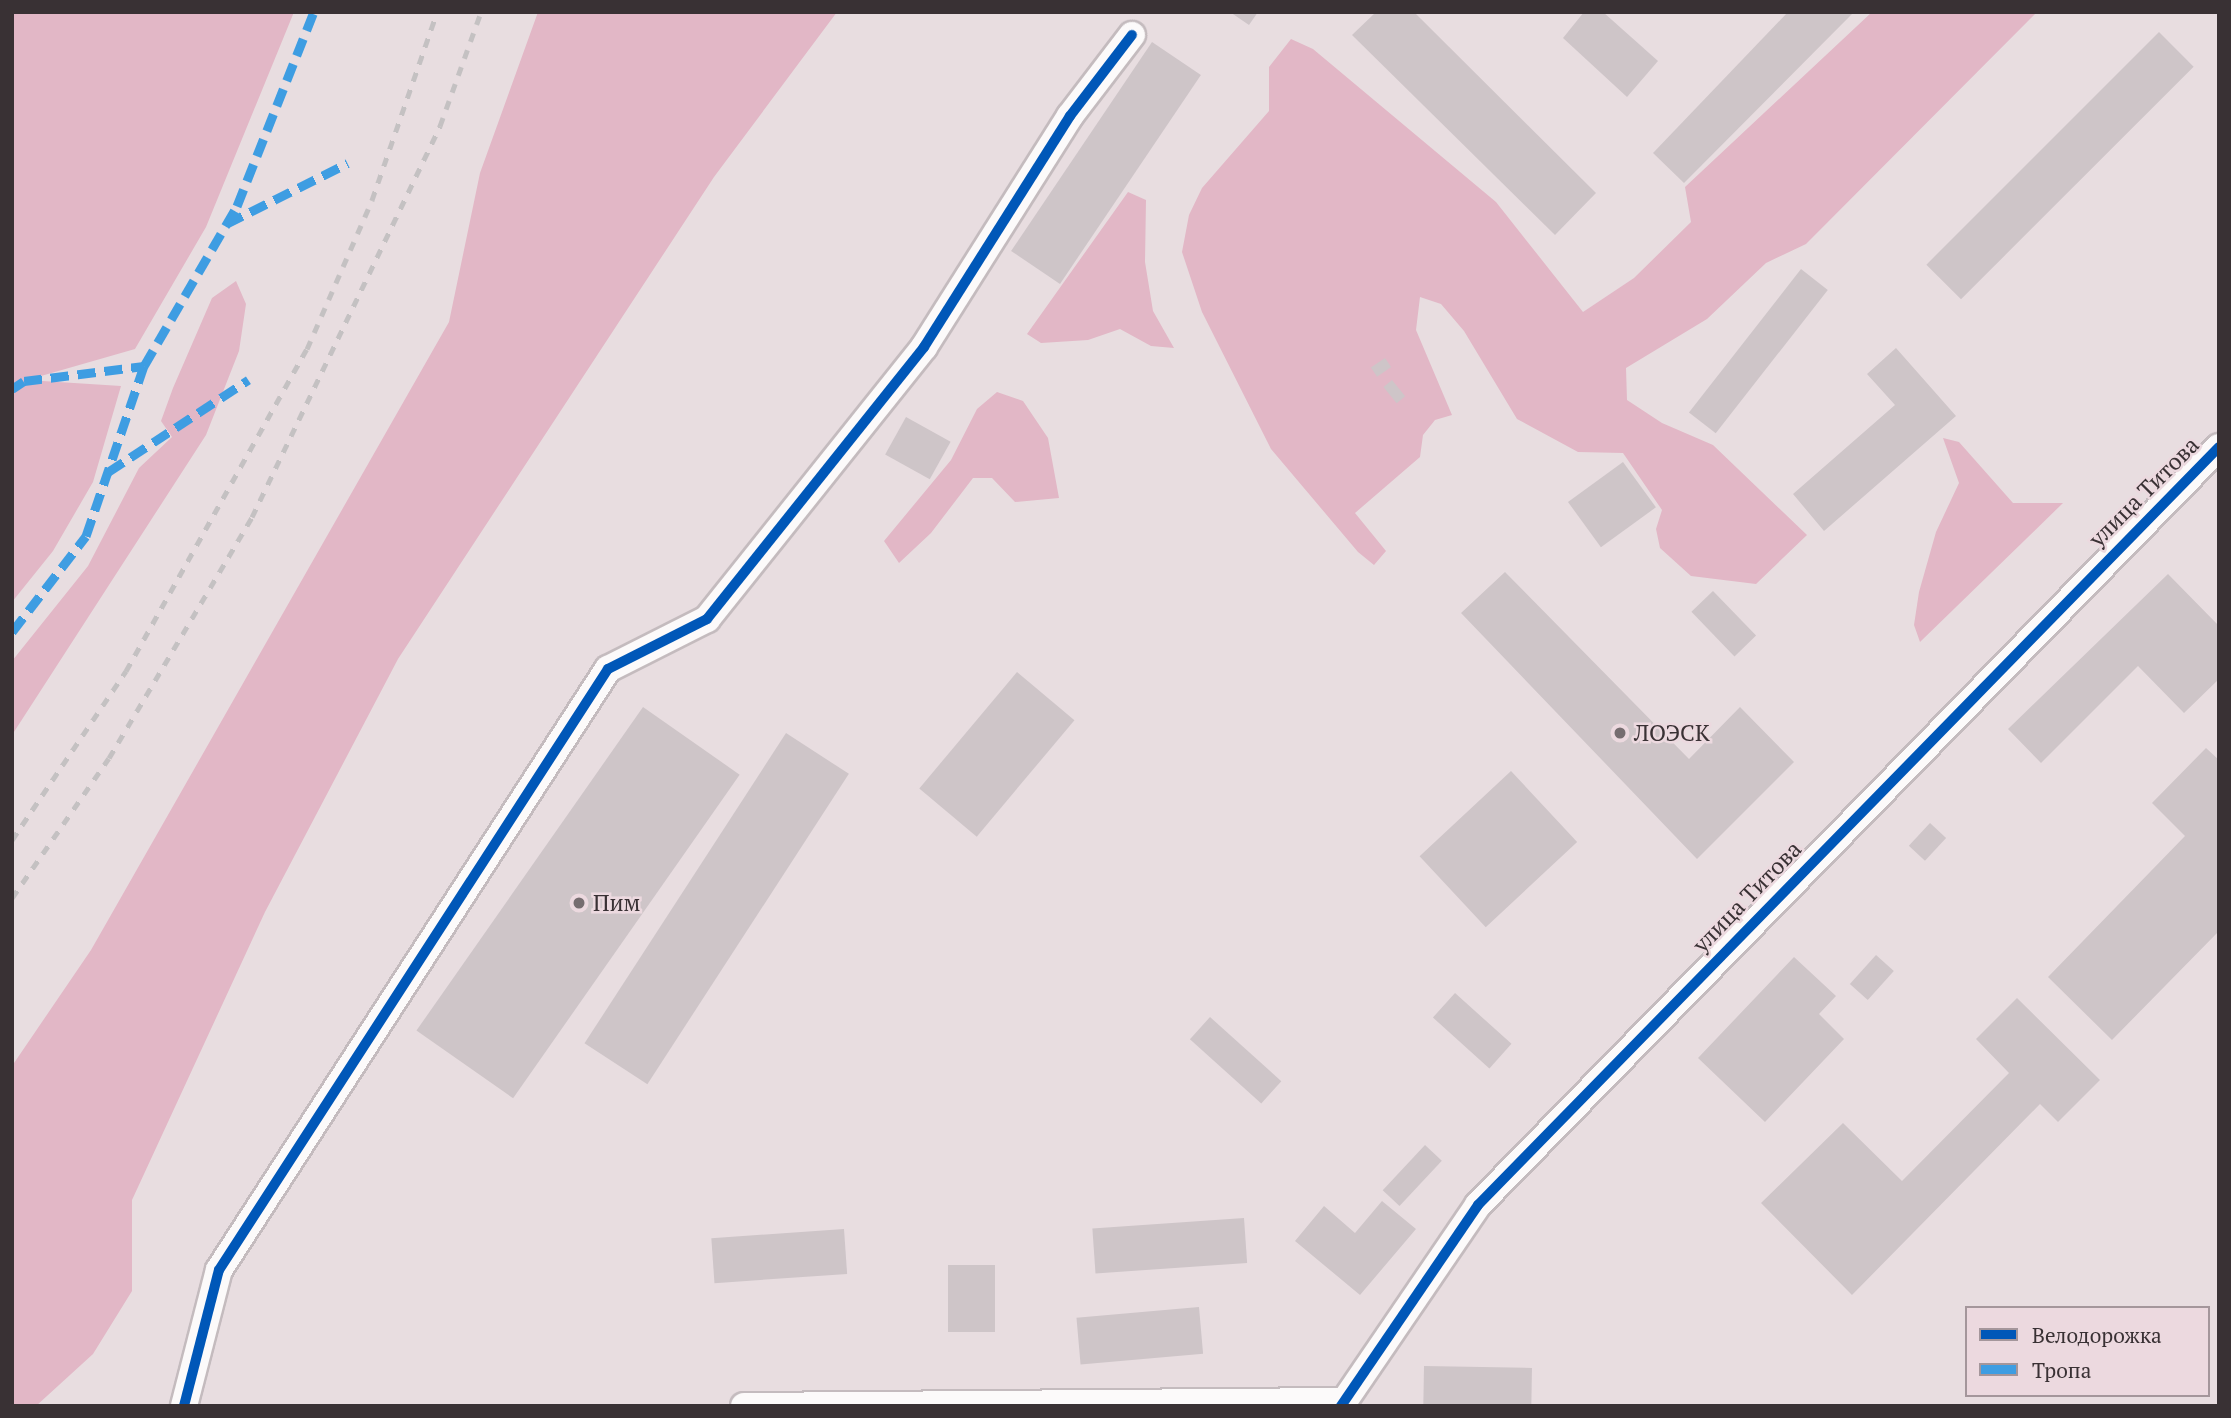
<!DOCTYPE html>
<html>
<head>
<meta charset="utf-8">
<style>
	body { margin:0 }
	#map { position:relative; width:2231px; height:1418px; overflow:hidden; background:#e8dde0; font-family:"PT Serif",serif }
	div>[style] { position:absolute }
	.forest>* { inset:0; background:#e2b7c6 }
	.building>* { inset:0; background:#cec5c8; transform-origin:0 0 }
	.roads { filter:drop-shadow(2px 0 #c4bbbe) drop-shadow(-2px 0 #c4bbbe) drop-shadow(0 2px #c4bbbe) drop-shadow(0 -2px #c4bbbe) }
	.minor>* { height:26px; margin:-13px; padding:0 13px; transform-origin:13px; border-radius:13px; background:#fcfafa }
	.rail>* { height:5px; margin-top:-2.5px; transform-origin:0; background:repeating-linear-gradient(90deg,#c4c1c2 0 9px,transparent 0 18px) }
	.quiet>* { height:9px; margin-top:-4.5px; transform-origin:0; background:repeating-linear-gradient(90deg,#3e9de2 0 18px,transparent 0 27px) }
	.cycleway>* { height:10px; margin:-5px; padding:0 5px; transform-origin:5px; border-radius:5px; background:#0057b8 }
	.dots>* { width:19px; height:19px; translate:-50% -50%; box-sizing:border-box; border:4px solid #ecd9df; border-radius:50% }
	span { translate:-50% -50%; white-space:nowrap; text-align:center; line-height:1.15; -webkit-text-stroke:5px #ecd9df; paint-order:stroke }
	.street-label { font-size:23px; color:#393134 }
	.poi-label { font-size:23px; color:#393134 }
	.left { translate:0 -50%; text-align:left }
	.frame { position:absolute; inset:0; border:14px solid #393134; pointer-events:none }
	.legend { position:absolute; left:1965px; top:1306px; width:245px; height:91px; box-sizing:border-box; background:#ecd9df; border:2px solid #a4969b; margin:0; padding:9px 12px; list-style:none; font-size:21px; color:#393134 }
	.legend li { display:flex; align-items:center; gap:14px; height:35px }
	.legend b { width:35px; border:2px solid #a4969b }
</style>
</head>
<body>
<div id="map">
	<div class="forest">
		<div style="clip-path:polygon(12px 12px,294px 12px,206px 227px,135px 349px,27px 380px,121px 386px,93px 482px,53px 551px,12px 602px)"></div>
		<div style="clip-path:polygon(538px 12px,837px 12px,714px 177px,398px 659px,265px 912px,132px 1200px,132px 1291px,93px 1354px,36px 1406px,12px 1406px,12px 1066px,91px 950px,449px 322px,480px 173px)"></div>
		<div style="clip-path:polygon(1872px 12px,2037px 12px,1806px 244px,1766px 263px,1707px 319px,1626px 368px,1627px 400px,1662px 423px,1713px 445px,1807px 535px,1756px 584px,1691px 576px,1660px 548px,1656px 529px,1662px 510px,1623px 453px,1578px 452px,1517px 419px,1464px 331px,1441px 304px,1420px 297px,1416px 330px,1452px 415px,1435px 420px,1423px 435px,1420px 457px,1355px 513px,1386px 551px,1374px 565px,1358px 552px,1271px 449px,1202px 312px,1182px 252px,1189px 215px,1202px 188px,1269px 111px,1269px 67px,1291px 39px,1313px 49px,1496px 202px,1583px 312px,1634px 278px,1691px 222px,1685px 187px)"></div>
		<div style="clip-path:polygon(1128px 192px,1146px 200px,1145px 262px,1153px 311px,1174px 348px,1151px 346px,1120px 329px,1088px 340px,1041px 343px,1027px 334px)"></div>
		<div style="clip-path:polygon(236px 281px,246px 304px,239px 351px,206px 435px,12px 735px,12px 661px,88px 566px,139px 468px,172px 437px,161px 421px,173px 388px,212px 298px)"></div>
		<div style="clip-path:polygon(997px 392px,1023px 401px,1048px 438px,1059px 498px,1015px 502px,992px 478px,973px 478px,931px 533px,899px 563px,884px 541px,951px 460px,977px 409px)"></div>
		<div style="clip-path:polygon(1943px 438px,1959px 442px,2013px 503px,2063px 503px,1920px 642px,1914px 625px,1919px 592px,1936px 532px,1959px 483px)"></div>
	</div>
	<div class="building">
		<div style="clip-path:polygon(1230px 12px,1258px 12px,1249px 25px)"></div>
		<div style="clip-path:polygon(1376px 12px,1414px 12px,1596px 193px,1555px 235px,1352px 35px)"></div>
		<div style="clip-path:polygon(1584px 12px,1603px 12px,1658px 61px,1627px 97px,1563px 38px)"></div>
		<div style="clip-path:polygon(1788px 12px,1854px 12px,1684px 183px,1653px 153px)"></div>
		<div style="left:2159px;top:32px;width:49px;height:329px;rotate:45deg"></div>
		<div style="left:1152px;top:42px;width:59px;height:252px;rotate:34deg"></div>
		<div style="left:1801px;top:269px;width:34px;height:182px;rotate:38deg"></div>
		<div style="clip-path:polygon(1896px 348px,1956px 416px,1824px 531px,1793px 494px,1895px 405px,1867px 374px)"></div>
		<div style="left:1385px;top:358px;width:11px;height:17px;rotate:56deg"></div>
		<div style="left:1392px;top:380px;width:21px;height:11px;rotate:51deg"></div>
		<div style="left:906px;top:417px;width:51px;height:43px;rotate:29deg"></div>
		<div style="left:1623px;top:462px;width:56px;height:68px;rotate:54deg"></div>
		<div style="clip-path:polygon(1505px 572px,1689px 759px,1740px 707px,1794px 762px,1697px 859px,1461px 613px)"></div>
		<div style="clip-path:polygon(2168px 574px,2219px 626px,2219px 679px,2184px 713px,2138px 666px,2041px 763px,2008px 729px)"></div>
		<div style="left:1713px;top:591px;width:62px;height:30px;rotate:46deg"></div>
		<div style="left:1017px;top:672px;width:75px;height:152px;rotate:40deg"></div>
		<div style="left:643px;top:707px;width:118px;height:395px;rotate:35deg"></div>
		<div style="left:786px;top:733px;width:75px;height:370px;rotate:33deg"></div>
		<div style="clip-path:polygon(2206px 748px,2219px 760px,2219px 931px,2112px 1040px,2048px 977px,2185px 836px,2152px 803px)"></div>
		<div style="left:1511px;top:771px;width:97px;height:125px;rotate:47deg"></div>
		<div style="left:1930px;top:823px;width:22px;height:31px;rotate:43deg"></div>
		<div style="left:1876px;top:955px;width:24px;height:39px;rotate:42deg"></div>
		<div style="clip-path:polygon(1794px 957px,1836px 996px,1819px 1014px,1844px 1039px,1765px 1122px,1698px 1058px)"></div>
		<div style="left:1455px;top:993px;width:76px;height:33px;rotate:42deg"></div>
		<div style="clip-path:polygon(2017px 998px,2100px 1080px,2058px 1122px,2040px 1104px,1852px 1295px,1761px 1203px,1843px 1123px,1902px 1181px,2009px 1073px,1976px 1039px)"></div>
		<div style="left:1210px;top:1017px;width:96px;height:30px;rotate:42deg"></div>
		<div style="left:1425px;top:1145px;width:23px;height:62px;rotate:43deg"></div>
		<div style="clip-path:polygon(1382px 1201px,1416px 1229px,1360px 1295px,1295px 1241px,1324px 1206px,1355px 1233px)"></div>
		<div style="left:1244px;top:1218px;width:45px;height:152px;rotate:86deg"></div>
		<div style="left:844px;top:1229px;width:45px;height:133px;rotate:86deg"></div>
		<div style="left:948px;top:1265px;width:47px;height:67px"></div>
		<div style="left:1199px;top:1307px;width:47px;height:123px;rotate:85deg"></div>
		<div style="left:1424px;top:1366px;width:108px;height:40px;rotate:1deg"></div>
	</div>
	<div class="roads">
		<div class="minor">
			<div style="left:184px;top:1406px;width:140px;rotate:-75.6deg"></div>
			<div style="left:219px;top:1270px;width:716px;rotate:-57.09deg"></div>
			<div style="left:608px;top:669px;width:111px;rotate:-26.8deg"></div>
			<div style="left:707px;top:619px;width:348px;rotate:-51.4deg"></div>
			<div style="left:924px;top:347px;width:273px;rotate:-57.7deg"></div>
			<div style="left:1070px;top:116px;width:102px;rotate:-52.6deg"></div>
			<div style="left:744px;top:1406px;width:599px;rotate:-0.48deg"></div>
			<div style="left:1341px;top:1406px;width:243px;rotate:-55.7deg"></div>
			<div style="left:1478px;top:1205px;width:1060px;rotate:-45.65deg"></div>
		</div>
	</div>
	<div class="rail">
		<div style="left:12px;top:840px;width:204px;rotate:-56deg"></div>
		<div style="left:126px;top:671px;width:369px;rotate:-60.7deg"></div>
		<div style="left:307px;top:349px;width:163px;rotate:-66.4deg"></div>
		<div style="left:372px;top:200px;width:199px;rotate:-70.9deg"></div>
		<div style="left:12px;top:898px;width:170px;rotate:-55.3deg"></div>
		<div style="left:109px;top:758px;width:280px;rotate:-59.3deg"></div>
		<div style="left:252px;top:517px;width:434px;rotate:-64.3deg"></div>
		<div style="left:440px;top:126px;width:121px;rotate:-70.2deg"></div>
	</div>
	<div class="quiet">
		<div style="left:226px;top:224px;width:136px;rotate:-26.6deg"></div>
		<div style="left:12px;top:389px;width:14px;rotate:-34deg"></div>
		<div style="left:24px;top:381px;width:121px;rotate:-7.1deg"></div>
		<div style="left:108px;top:472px;width:168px;rotate:-33.3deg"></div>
		<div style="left:12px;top:632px;width:121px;rotate:-52.4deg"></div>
		<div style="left:86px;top:536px;width:180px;rotate:-71.2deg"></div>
		<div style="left:144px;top:366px;width:185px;rotate:-59.8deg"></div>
		<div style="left:237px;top:206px;width:209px;rotate:-68.4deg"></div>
	</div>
	<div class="cycleway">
		<div style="left:184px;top:1406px;width:140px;rotate:-75.6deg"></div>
		<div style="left:219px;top:1270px;width:716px;rotate:-57.09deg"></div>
		<div style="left:608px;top:669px;width:111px;rotate:-26.8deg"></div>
		<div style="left:707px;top:619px;width:348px;rotate:-51.4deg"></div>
		<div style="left:924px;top:347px;width:273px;rotate:-57.7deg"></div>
		<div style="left:1070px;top:116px;width:102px;rotate:-52.6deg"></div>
		<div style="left:1341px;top:1406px;width:243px;rotate:-55.7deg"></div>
		<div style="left:1478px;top:1205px;width:1060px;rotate:-45.65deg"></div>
	</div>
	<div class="dots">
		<div style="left:1620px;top:733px;background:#766d70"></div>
		<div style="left:579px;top:903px;background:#766d70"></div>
	</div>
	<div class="street-label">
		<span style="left:2144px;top:492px;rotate:-45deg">улица Титова</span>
		<span style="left:1747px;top:897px;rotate:-46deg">улица Титова</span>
	</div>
	<div class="poi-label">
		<span class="left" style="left:1634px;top:733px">ЛОЭСК</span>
		<span class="left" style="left:593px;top:903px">Пим</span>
	</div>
	<div class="frame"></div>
	<ul class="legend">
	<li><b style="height:9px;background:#0057b8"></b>Велодорожка</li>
	<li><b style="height:9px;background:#3e9de2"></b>Тропа</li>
	</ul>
</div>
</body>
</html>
